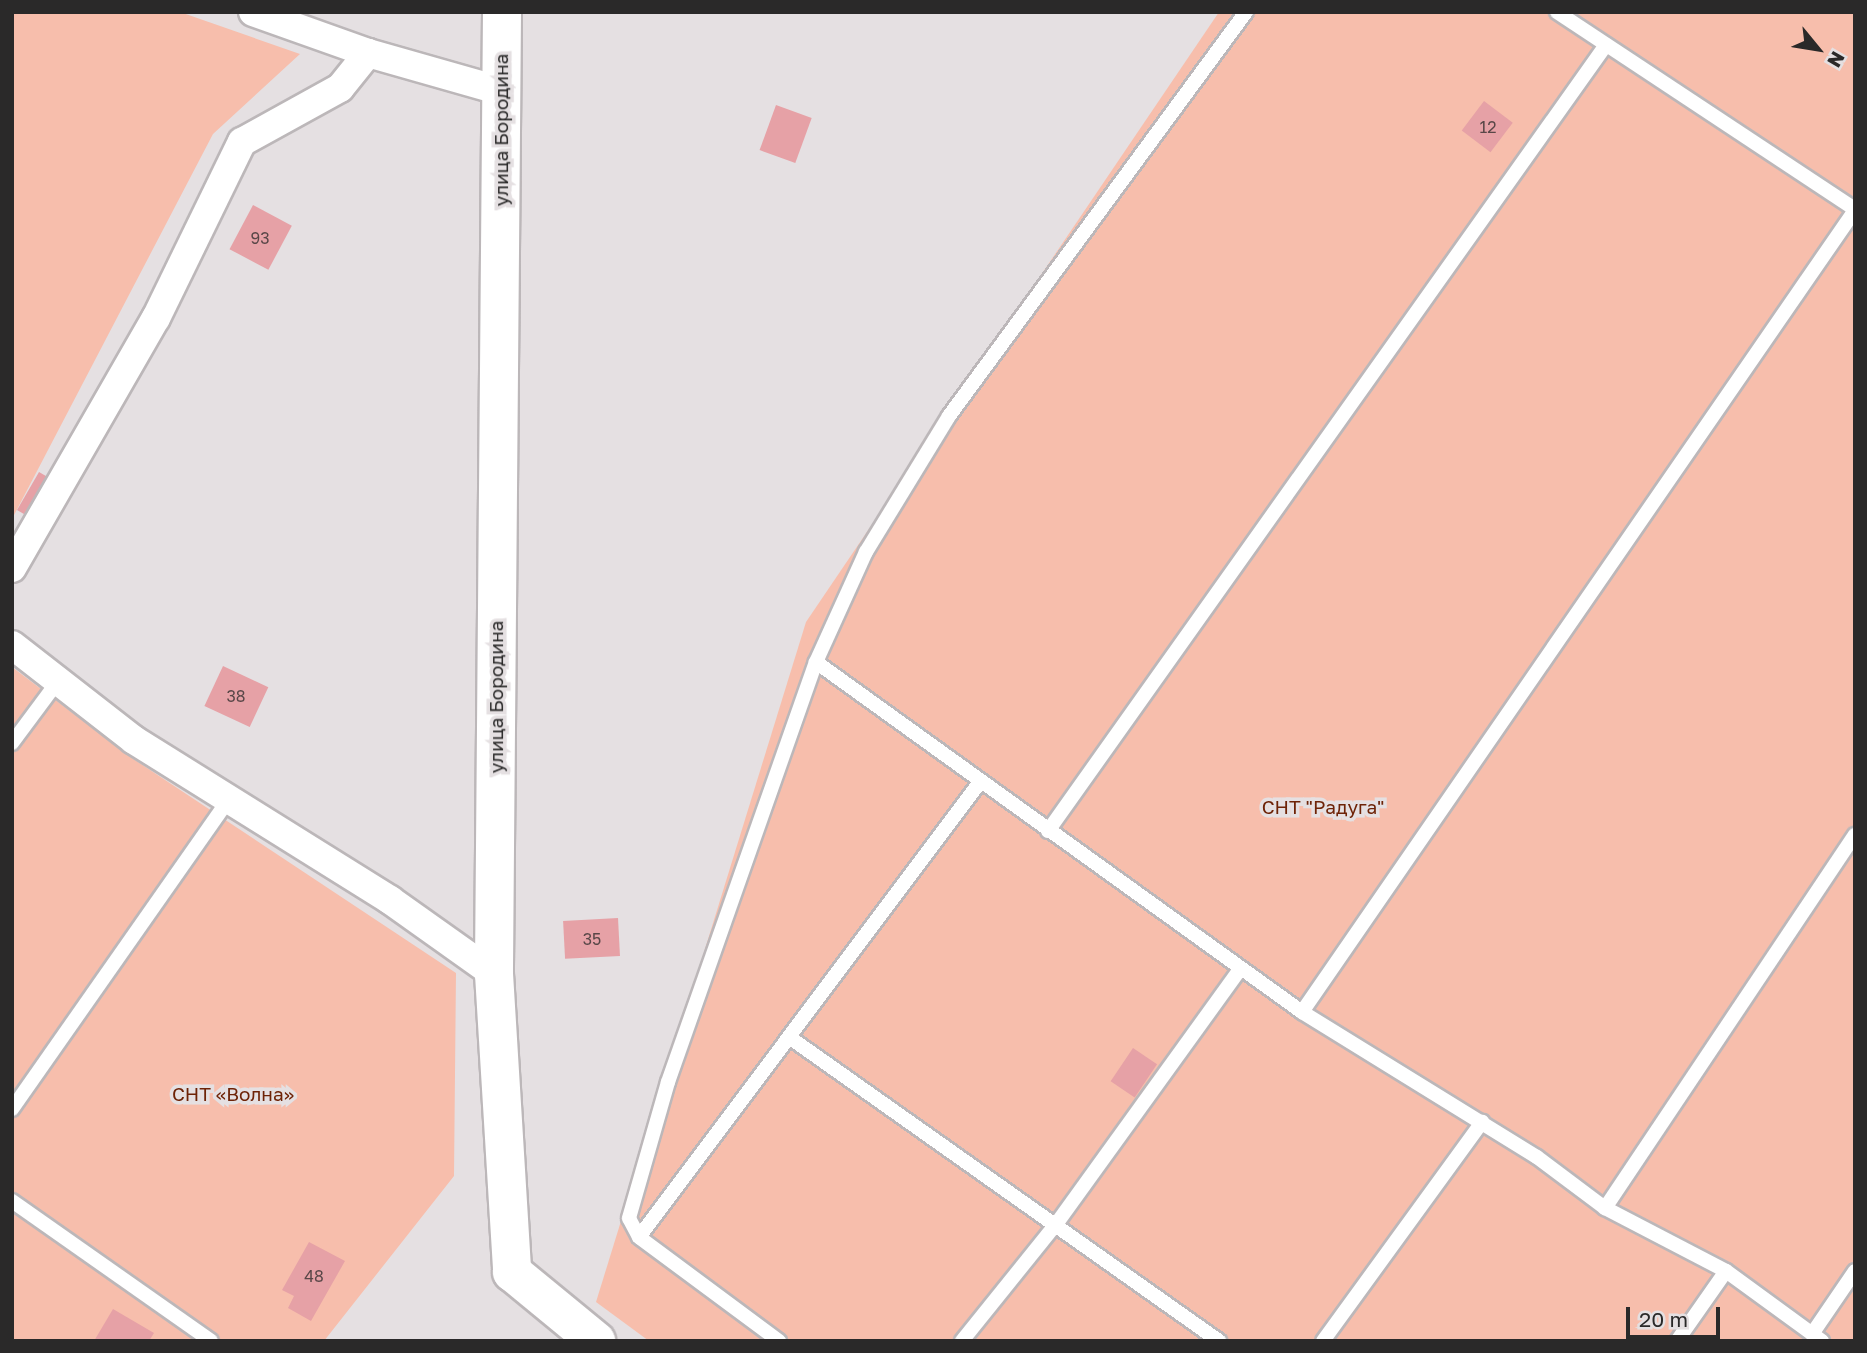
<!DOCTYPE html>
<html>
<head>
<meta charset="utf-8">
<style>
	body { margin:0 }
	#map { position:relative; width:1867px; height:1353px; overflow:hidden; background:#e5e0e2; font-family:"Golos Text",sans-serif }
	div>[style] { position:absolute }
	.green>* { inset:0; background:#f7beac }
	.building>* { inset:0; background:#e6a1a6; transform-origin:0 0 }
	.roads { filter:drop-shadow(2px 0 #bcb7b9) drop-shadow(-2px 0 #bcb7b9) drop-shadow(0 2px #bcb7b9) drop-shadow(0 -2px #bcb7b9) }
	.service>* { height:14px; margin:-7px; padding:0 7px; transform-origin:7px; border-radius:7px; background:#fff }
	.minor>* { height:28px; margin:-14px; padding:0 14px; transform-origin:14px; border-radius:14px; background:#fff }
	.secondary>* { height:38px; margin:-19px; padding:0 19px; transform-origin:19px; border-radius:19px; background:#fff }
	span { translate:-50% -50%; white-space:nowrap; text-align:center; line-height:1.15; -webkit-text-stroke:7px #e5e0e2; paint-order:stroke }
	.number-label { font-size:16px; color:#594748 }
	.number-label span { -webkit-text-stroke-width:0 }
	.street-label { font-size:19px; color:#2a2929 }
	.park-label { font-size:19px; color:#6e2307 }
	.frame { position:absolute; inset:0; border:14px solid #2a2929; pointer-events:none }
	.north { position:absolute; left:1783px; top:14px; width:70px; height:70px; -webkit-text-stroke:5px #e5e0e2; paint-order:stroke; rotate:120deg; font-size:19px; font-weight:700; line-height:28px; text-align:center; color:#2a2929 }
	.north::after { content:''; display:block; margin:auto; width:24px; height:32px; background:#2a2929; clip-path:polygon(50% 0,100% 100%,50% 72%,0 100%) }
	.scale { position:absolute; left:1626px; top:1307px; width:94px; height:32px; box-sizing:border-box; border:4px solid #2a2929; border-top:0; padding-left:9px; font-size:21px; line-height:24px; white-space:nowrap; color:#2a2929; -webkit-text-stroke:5px #e5e0e2; paint-order:stroke }
</style>
</head>
<body>
<div id="map">
	<div class="green">
		<div style="clip-path:polygon(12px 12px,180px 12px,300px 54px,213px 134px,12px 519px)"></div>
		<div style="clip-path:polygon(1219px 12px,1855px 12px,1855px 1341px,649px 1341px,596px 1302px,806px 622px)"></div>
		<div style="clip-path:polygon(12px 667px,132px 758px,456px 973px,454px 1176px,324px 1341px,12px 1341px)"></div>
	</div>
	<div class="building">
		<div style="left:1484px;top:101px;width:36px;height:37px;rotate:37deg"></div>
		<div style="left:776px;top:105px;width:38px;height:48px;rotate:20deg"></div>
		<div style="left:253px;top:205px;width:44px;height:50px;rotate:28deg"></div>
		<div style="left:39px;top:472px;width:14px;height:44px;rotate:30deg"></div>
		<div style="left:223px;top:666px;width:50px;height:44px;rotate:25deg"></div>
		<div style="left:618px;top:918px;width:38px;height:55px;rotate:87deg"></div>
		<div style="left:1133px;top:1048px;width:29px;height:40px;rotate:34deg"></div>
		<div style="clip-path:polygon(309px 1242px,345px 1261px,311px 1321px,288px 1308px,294px 1296px,282px 1290px)"></div>
		<div style="clip-path:polygon(113px 1309px,154px 1333px,149px 1341px,94px 1341px)"></div>
	</div>
	<div class="roads">
		<div class="service">
			<div style="left:1557px;top:12px;width:357px;rotate:33.5deg"></div>
			<div style="left:816px;top:662px;width:599px;rotate:35.76deg"></div>
			<div style="left:1302px;top:1012px;width:276px;rotate:31.7deg"></div>
			<div style="left:1537px;top:1157px;width:85px;rotate:36.9deg"></div>
			<div style="left:1605px;top:1208px;width:136px;rotate:27.5deg"></div>
			<div style="left:1726px;top:1271px;width:119px;rotate:36.1deg"></div>
			<div style="left:12px;top:743px;width:77px;rotate:-53.4deg"></div>
			<div style="left:1048px;top:831px;width:964px;rotate:-54.63deg"></div>
			<div style="left:1302px;top:1012px;width:974px;rotate:-55.41deg"></div>
			<div style="left:789px;top:1037px;width:527px;rotate:35.26deg"></div>
			<div style="left:12px;top:1109px;width:378px;rotate:-55deg"></div>
			<div style="left:12px;top:1201px;width:243px;rotate:35.1deg"></div>
			<div style="left:1605px;top:1208px;width:449px;rotate:-56.2deg"></div>
			<div style="left:639px;top:1237px;width:569px;rotate:-53.15deg"></div>
			<div style="left:1812px;top:1334px;width:76px;rotate:-55.7deg"></div>
			<div style="left:779px;top:1341px;width:174px;rotate:-143.4deg"></div>
			<div style="left:639px;top:1237px;width:21px;rotate:-118deg"></div>
			<div style="left:629px;top:1218px;width:141px;rotate:-74deg"></div>
			<div style="left:668px;top:1082px;width:445px;rotate:-70.6deg"></div>
			<div style="left:816px;top:662px;width:121px;rotate:-65.6deg"></div>
			<div style="left:866px;top:552px;width:159px;rotate:-58.6deg"></div>
			<div style="left:949px;top:416px;width:501px;rotate:-53.68deg"></div>
			<div style="left:962px;top:1341px;width:151px;rotate:-51.2deg"></div>
			<div style="left:1057px;top:1223px;width:314px;rotate:-54.2deg"></div>
			<div style="left:1323px;top:1341px;width:271px;rotate:-54deg"></div>
			<div style="left:1677px;top:1341px;width:85px;rotate:-55deg"></div>
		</div>
		<div class="minor">
			<div style="left:253px;top:12px;width:122px;rotate:19.6deg"></div>
			<div style="left:368px;top:53px;width:138px;rotate:15.9deg"></div>
			<div style="left:12px;top:568px;width:289px;rotate:-60.1deg"></div>
			<div style="left:156px;top:318px;width:196px;rotate:-64deg"></div>
			<div style="left:242px;top:142px;width:112px;rotate:-28.9deg"></div>
			<div style="left:340px;top:88px;width:45px;rotate:-51.3deg"></div>
			<div style="left:12px;top:645px;width:155px;rotate:37.9deg"></div>
			<div style="left:134px;top:740px;width:302px;rotate:32deg"></div>
			<div style="left:390px;top:900px;width:128px;rotate:35.4deg"></div>
		</div>
		<div class="secondary">
			<div style="left:502px;top:12px;width:962px;rotate:90.48deg"></div>
			<div style="left:494px;top:974px;width:299px;rotate:86.5deg"></div>
			<div style="left:512px;top:1272px;width:109px;rotate:39.4deg"></div>
		</div>
	</div>
	<div class="number-label">
		<span style="left:1488px;top:127px">12</span>
		<span style="left:260px;top:238px">93</span>
		<span style="left:236px;top:696px">38</span>
		<span style="left:592px;top:939px">35</span>
		<span style="left:314px;top:1276px">48</span>
	</div>
	<div class="street-label">
		<span style="left:501px;top:130px;rotate:-90deg">улица Бородина</span>
		<span style="left:496px;top:697px;rotate:-90deg">улица Бородина</span>
	</div>
	<div class="park-label">
		<span style="left:1323px;top:807px">СНТ "Радуга"</span>
		<span style="left:233px;top:1094px">СНТ «Волна»</span>
	</div>
	<div class="frame"></div>
	<div class="north">N</div>
	<div class="scale">20 m</div>
</div>
</body>
</html>
